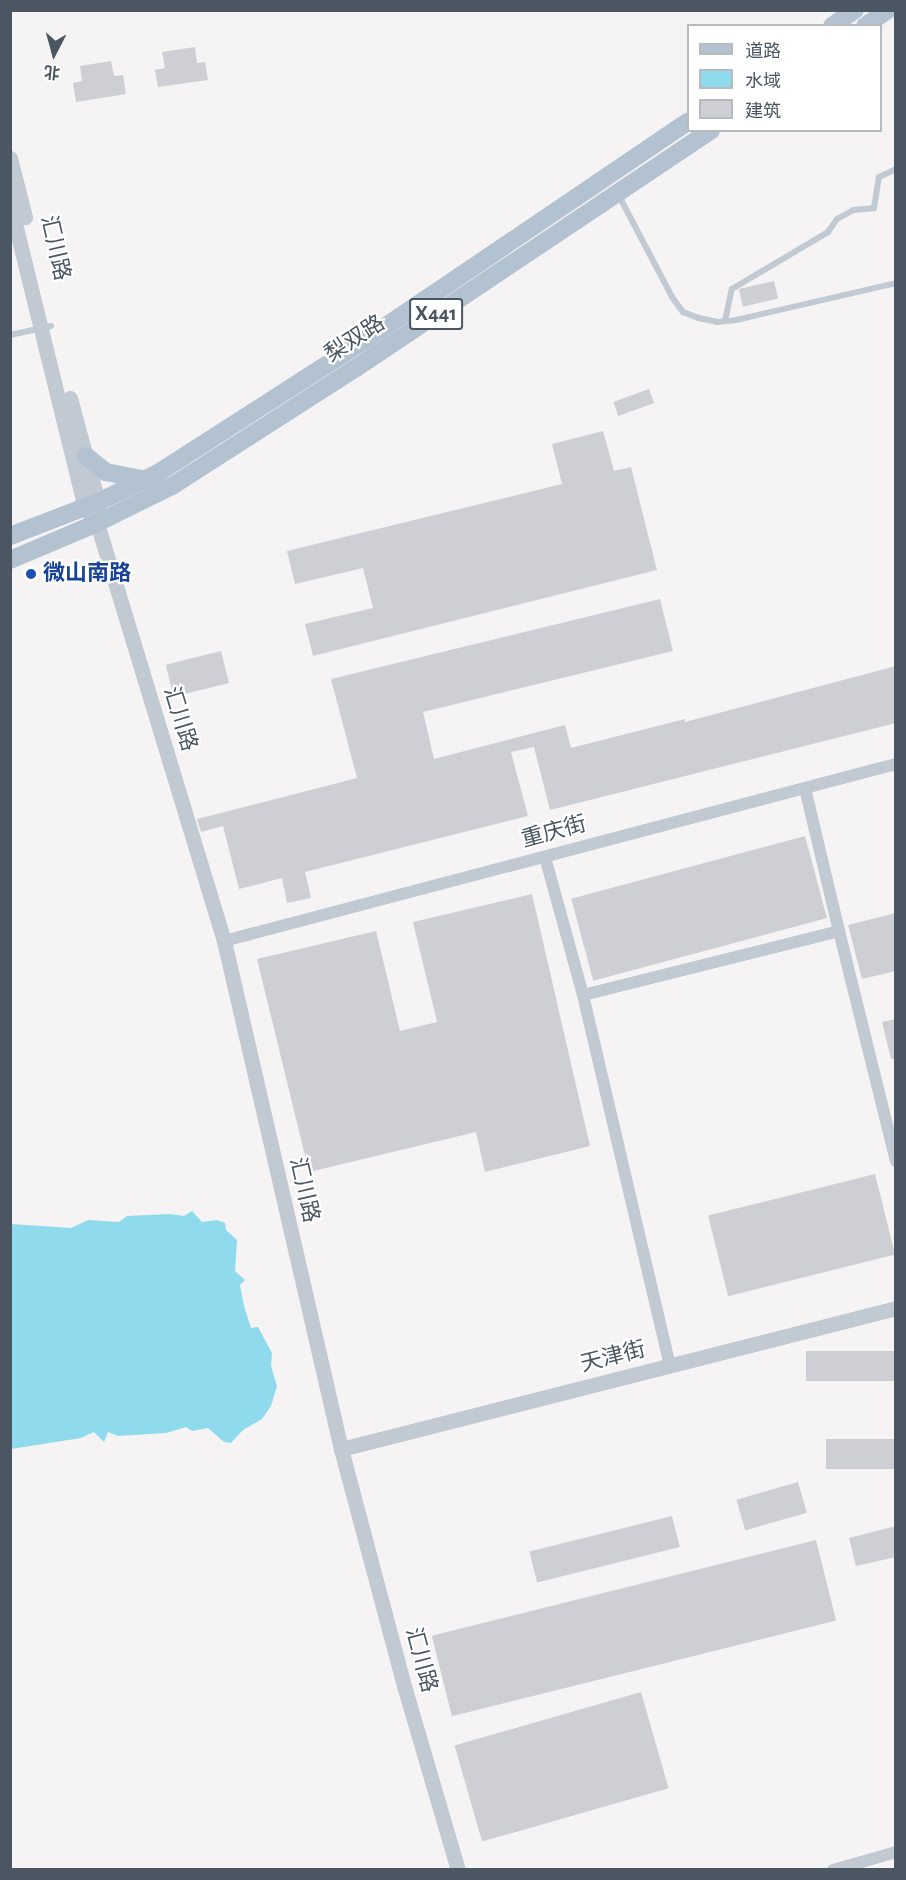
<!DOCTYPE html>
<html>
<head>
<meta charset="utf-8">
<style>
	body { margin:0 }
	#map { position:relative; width:906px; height:1880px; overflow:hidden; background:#f5f3f3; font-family:"Alegreya Sans","Noto Sans SC",sans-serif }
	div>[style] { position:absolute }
	.water>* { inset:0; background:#90daee }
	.building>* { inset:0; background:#cdcfd5; transform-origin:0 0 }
	.service>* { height:6px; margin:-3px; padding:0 3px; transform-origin:3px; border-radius:3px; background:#c1cad2 }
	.minor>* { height:12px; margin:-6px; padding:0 6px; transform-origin:6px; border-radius:6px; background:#c1cad2 }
	.tertiary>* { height:15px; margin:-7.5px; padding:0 7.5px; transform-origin:7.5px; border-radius:7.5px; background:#c1cad2 }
	.primary>* { height:18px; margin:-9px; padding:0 9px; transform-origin:9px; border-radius:9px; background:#b3c2d1 }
	.dots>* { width:16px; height:16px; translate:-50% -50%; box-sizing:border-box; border:3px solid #fff; border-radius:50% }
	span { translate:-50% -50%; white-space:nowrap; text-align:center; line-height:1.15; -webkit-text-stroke:4.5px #fff; paint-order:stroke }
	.shield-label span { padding:2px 4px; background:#fff; border:2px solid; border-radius:4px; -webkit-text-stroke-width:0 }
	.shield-label { font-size:21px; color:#4a5661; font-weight:700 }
	.street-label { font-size:22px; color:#4a5661 }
	.transit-label { font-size:22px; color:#164399; font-weight:700 }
	.left { translate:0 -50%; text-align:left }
	.frame { position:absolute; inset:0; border:12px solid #4a5661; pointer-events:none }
	.legend { position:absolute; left:687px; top:24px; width:195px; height:108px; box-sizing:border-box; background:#fff; border:2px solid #b7bbc0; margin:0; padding:8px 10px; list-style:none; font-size:18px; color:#4a5661 }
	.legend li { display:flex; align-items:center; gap:12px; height:30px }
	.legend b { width:30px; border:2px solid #b7bbc0 }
	.north { position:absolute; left:24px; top:24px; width:60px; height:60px; -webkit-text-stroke:4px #fff; paint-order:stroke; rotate:186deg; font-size:16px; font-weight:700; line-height:24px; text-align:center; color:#4a5661 }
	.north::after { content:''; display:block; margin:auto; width:21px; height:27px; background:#4a5661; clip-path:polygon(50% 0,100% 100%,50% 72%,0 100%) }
</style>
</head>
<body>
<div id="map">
	<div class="water">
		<div style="clip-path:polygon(192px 1211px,202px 1222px,217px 1220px,225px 1223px,226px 1230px,237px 1240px,235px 1271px,245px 1280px,240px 1285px,244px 1306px,251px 1328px,258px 1327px,272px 1353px,271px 1366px,277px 1386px,271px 1406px,262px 1419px,243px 1430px,231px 1443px,224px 1442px,208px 1428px,192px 1431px,186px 1427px,166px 1433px,118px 1436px,108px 1432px,104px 1442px,94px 1432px,81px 1438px,11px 1449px,11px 1224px,71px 1228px,88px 1220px,119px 1222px,127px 1216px,170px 1214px,184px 1216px)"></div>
	</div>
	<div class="building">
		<div style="clip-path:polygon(195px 47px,197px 63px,205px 62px,208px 80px,158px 87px,155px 70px,165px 68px,162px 52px)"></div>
		<div style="clip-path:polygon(111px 61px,114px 76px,123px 75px,126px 94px,76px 102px,73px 83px,82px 81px,80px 66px)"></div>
		<div style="left:774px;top:281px;width:18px;height:36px;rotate:77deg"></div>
		<div style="left:649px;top:389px;width:15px;height:38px;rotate:70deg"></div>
		<div style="clip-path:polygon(603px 431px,614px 471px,631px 467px,657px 570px,313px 656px,305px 624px,373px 608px,363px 568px,295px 584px,287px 551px,562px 484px,552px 444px)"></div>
		<div style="clip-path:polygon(660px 599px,673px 651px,423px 712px,434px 759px,565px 725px,571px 748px,685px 719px,685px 722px,896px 666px,896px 723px,550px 810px,534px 747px,511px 752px,528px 816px,305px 872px,311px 898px,287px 903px,282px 878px,239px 889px,223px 826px,201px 832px,197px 819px,357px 778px,331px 679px)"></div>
		<div style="left:221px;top:651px;width:33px;height:57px;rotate:76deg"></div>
		<div style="left:805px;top:836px;width:85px;height:242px;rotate:75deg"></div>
		<div style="clip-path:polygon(532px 894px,590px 1146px,485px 1172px,476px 1132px,309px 1172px,257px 959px,376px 931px,400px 1031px,437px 1022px,413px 922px)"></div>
		<div style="clip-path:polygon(896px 913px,896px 971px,862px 979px,848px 925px)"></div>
		<div style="clip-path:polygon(896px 1019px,896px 1059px,891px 1059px,882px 1022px)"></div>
		<div style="left:875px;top:1174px;width:83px;height:172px;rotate:76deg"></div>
		<div style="left:896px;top:1351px;width:30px;height:90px;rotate:90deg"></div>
		<div style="left:896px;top:1439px;width:30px;height:70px;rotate:90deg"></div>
		<div style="left:798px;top:1482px;width:32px;height:64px;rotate:74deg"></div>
		<div style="left:672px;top:1516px;width:32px;height:147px;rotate:76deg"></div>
		<div style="clip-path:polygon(896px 1526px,896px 1557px,856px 1566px,849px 1538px)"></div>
		<div style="left:816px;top:1540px;width:83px;height:396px;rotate:76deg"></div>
		<div style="left:641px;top:1692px;width:100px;height:194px;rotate:74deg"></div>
	</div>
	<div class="service">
		<div style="left:618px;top:194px;width:116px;rotate:62.3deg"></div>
		<div style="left:672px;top:297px;width:19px;rotate:54deg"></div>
		<div style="left:683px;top:312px;width:17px;rotate:21deg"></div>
		<div style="left:699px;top:318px;width:19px;rotate:12deg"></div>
		<div style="left:718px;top:322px;width:18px;rotate:-6deg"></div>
		<div style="left:736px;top:320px;width:164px;rotate:-13deg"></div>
		<div style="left:725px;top:321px;width:33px;rotate:-78deg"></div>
		<div style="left:732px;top:289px;width:112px;rotate:-30.7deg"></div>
		<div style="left:828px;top:232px;width:16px;rotate:-55deg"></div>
		<div style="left:837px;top:219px;width:18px;rotate:-29deg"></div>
		<div style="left:853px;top:210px;width:21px;rotate:-5deg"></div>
		<div style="left:874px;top:208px;width:31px;rotate:-81deg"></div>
		<div style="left:879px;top:177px;width:19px;rotate:-25deg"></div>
		<div style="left:10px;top:335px;width:42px;rotate:-12.4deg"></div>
	</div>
	<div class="minor">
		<div style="left:545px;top:857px;width:143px;rotate:74.6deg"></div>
		<div style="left:583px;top:995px;width:381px;rotate:76.8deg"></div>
		<div style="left:839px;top:931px;width:237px;rotate:76.1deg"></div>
		<div style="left:224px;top:941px;width:695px;rotate:-14.76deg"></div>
		<div style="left:583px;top:995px;width:264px;rotate:-14deg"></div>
		<div style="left:839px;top:931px;width:147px;rotate:-103.4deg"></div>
		<div style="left:833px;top:1870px;width:66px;rotate:-15.9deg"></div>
	</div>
	<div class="tertiary">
		<div style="left:10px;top:158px;width:61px;rotate:75.7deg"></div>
		<div style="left:10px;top:203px;width:314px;rotate:76.2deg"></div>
		<div style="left:85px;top:508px;width:19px;rotate:51deg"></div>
		<div style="left:97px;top:523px;width:437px;rotate:73.1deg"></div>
		<div style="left:224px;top:941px;width:521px;rotate:77.03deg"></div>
		<div style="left:341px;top:1449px;width:248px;rotate:75.1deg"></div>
		<div style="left:405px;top:1689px;width:189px;rotate:73.7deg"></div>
		<div style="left:70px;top:398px;width:108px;rotate:74.9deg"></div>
		<div style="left:98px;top:502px;width:9px;rotate:90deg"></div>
		<div style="left:341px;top:1449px;width:573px;rotate:-14.25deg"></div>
	</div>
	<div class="primary">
		<div style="left:832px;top:26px;width:28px;rotate:-35deg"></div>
		<div style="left:865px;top:26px;width:28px;rotate:-35deg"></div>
		<div style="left:86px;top:456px;width:26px;rotate:39deg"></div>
		<div style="left:106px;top:472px;width:41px;rotate:11.3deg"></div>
		<div style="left:10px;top:536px;width:94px;rotate:-21.1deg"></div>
		<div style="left:98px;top:502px;width:67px;rotate:-25.8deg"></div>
		<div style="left:158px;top:473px;width:245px;rotate:-32.7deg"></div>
		<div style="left:364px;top:341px;width:391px;rotate:-34.1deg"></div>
		<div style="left:10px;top:560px;width:95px;rotate:-23deg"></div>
		<div style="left:97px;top:523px;width:84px;rotate:-26.3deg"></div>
		<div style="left:172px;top:486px;width:219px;rotate:-32.7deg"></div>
		<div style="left:356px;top:368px;width:427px;rotate:-33.8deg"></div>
	</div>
	<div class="dots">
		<div style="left:31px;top:574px;background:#1a4fb4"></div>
	</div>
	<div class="shield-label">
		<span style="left:436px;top:314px">X441</span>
	</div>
	<div class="street-label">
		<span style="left:55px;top:248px;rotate:77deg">汇川路</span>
		<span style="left:355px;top:339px;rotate:-33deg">梨双路</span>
		<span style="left:180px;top:719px;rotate:73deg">汇川路</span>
		<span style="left:554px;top:832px;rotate:-15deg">重庆街</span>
		<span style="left:304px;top:1190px;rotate:77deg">汇川路</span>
		<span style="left:613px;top:1357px;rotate:-14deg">天津街</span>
		<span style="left:421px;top:1660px;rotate:75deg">汇川路</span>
	</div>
	<div class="transit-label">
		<span class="left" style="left:43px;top:574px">微山南路</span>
	</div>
	<div class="frame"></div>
	<ul class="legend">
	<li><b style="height:8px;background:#b3c2d1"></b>道路</li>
	<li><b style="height:16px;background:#90daee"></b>水域</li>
	<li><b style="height:16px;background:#cdcfd5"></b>建筑</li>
	</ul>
	<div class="north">北</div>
</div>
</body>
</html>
